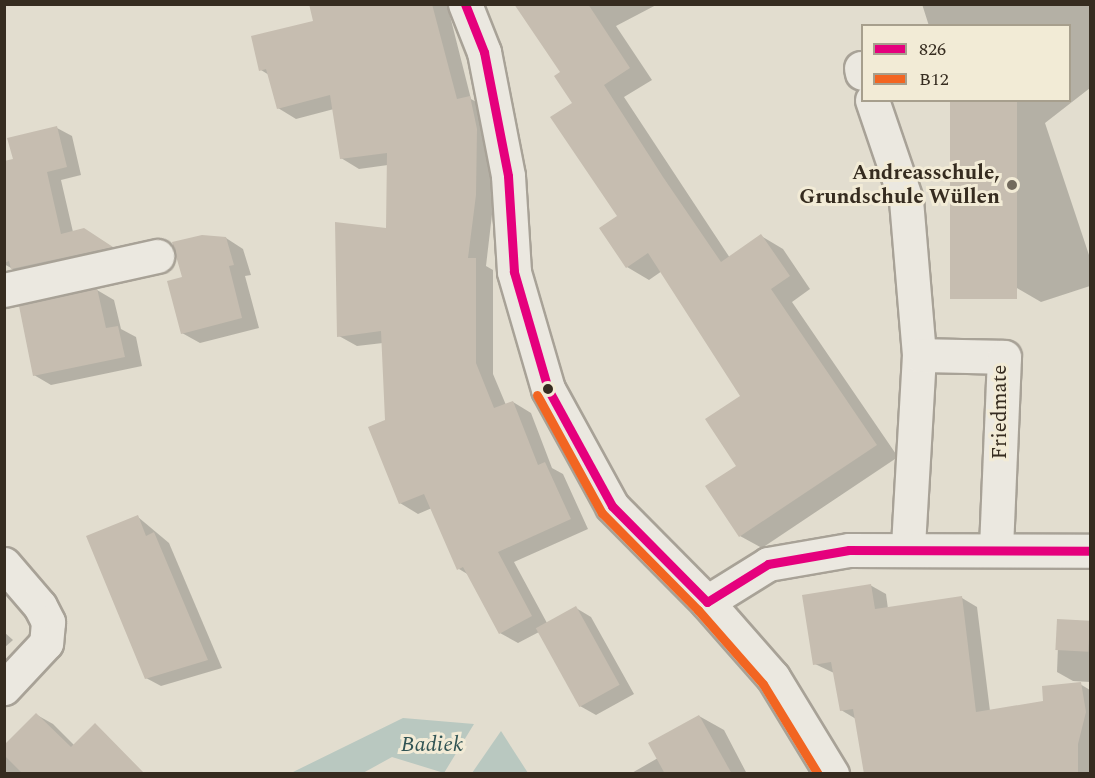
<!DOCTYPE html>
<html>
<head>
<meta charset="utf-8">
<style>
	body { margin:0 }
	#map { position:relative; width:1095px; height:778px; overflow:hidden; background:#e2ddcf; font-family:Spectral,serif }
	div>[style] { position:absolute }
	.water>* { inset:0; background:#b9c8c0 }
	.shadow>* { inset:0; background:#0003 }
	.building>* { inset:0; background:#c6bdb0; transform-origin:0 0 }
	.roads { filter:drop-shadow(2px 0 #a8a297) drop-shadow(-2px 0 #a8a297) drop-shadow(0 2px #a8a297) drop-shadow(0 -2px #a8a297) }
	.minor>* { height:33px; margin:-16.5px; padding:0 16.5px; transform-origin:16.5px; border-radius:16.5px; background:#ebe8e0 }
	.bus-1>* { height:9px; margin:-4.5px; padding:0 4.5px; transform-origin:4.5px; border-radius:4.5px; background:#e5007d }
	.bus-2>* { height:9px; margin:-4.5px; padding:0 4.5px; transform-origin:4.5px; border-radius:4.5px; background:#f26522 }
	.dots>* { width:16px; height:16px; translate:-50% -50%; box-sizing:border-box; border:3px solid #f2ebd6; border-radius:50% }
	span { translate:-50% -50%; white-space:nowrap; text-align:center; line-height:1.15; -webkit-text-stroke:6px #f2ebd6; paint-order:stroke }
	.poi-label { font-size:21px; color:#362c20; font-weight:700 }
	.right { translate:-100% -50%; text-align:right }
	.street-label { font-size:21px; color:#362c20 }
	.water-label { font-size:22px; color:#315454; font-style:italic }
	.frame { position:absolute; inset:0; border:6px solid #362c20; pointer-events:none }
	.legend { position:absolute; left:861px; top:24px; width:210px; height:78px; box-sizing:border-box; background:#f2ebd6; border:2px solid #a79f8d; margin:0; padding:8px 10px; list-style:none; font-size:18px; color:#362c20 }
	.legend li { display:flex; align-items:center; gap:12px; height:30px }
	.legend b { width:30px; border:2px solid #a79f8d }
</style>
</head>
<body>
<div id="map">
	<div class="water">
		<div style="clip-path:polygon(403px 718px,474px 724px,444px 773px,392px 757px,363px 773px,291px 773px)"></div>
		<div style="clip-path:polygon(501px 731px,528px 773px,472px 773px)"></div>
	</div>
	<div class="shadow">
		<div style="clip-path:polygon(315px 4px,447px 4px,471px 99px,487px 108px,494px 140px,493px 206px,486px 266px,493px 270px,493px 374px,506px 405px,513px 402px,531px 413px,552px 468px,563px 474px,588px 529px,514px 562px,547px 623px,576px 608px,591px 617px,634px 694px,596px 715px,580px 706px,539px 632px,518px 643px,500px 633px,469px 575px,459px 569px,432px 508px,418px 514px,400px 503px,387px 421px,383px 343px,357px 346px,339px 336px,387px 230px,388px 165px,359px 169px,341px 158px,334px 109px,296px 119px,278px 108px,269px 75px,261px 70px,315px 22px)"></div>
		<div style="clip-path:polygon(516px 4px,658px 4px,616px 26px,652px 80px,624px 97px,730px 258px,761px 236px,783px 249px,810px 289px,792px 302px,898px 457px,762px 548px,740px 536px,738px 466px,743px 396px,662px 271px,649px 280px,627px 267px,601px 229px,619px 217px,562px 72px)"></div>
		<div style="clip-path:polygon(922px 4px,1090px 4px,1090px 88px,1045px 123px,1090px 258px,1090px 286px,1041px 302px,1015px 287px,954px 100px,1070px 100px,1070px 26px,929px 26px)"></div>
		<div style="clip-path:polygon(57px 128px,72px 136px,81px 175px,61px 180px,73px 232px,99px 239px,125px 255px,27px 277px,4px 264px,4px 163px,14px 160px)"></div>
		<div style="clip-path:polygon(226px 238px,243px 249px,251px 275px,245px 276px,259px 328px,200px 343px,182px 333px,183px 278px)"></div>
		<div style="clip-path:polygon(97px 290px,114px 300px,121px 329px,136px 337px,142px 366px,51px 385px,34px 375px)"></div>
		<div style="clip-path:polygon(138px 517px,169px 543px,222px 668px,161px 686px,146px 678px)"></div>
		<div style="clip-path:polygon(870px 585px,886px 594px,888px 609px,962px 598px,977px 607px,990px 711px,1045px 703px,1080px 684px,1090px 690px,1090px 774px,871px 774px,856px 719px,841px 710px,834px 673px,815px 664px)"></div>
		<div style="clip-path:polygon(1059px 620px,1090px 622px,1090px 682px,1073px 681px,1057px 672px)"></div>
		<div style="clip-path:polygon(4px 632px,13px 640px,4px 648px)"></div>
		<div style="clip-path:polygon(37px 715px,53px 724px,94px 765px,85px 774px,4px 774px,4px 749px)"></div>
		<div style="clip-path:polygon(699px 716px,724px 730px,747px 774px,630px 774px,658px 758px)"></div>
	</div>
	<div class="building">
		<div style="clip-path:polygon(309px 4px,432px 4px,457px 99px,470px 96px,477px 129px,476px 195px,468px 258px,476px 258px,476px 363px,494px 408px,513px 401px,538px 465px,545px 462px,571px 519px,498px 552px,532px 616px,499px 634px,463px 567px,457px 570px,424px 494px,399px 504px,368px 427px,385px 420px,381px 331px,337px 337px,335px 222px,386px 228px,387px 153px,340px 159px,330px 95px,277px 109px,266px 69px,259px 71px,251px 36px,313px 21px)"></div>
		<div style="clip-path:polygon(514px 4px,588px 4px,630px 68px,604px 85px,663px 177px,721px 262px,761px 234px,790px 276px,771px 289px,877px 445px,739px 537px,705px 486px,736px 466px,705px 419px,740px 396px,648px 253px,626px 268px,599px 228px,617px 216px,550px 117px,572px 103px,554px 76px,560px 72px)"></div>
		<div style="left:950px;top:100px;width:67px;height:199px"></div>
		<div style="clip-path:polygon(57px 126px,67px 167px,47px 172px,61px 234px,84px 228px,113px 247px,11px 269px,9px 261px,4px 263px,4px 161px,13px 159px,7px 138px)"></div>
		<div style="clip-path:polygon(202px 235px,226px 237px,234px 265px,229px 266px,242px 318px,181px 334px,167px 281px,182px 277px,172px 242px)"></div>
		<div style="clip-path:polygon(97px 288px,106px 328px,118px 326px,125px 357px,33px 376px,19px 306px)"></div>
		<div style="clip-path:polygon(138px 515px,146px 536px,154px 532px,208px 660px,145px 679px,86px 536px)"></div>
		<div style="clip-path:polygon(871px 584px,875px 609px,962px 596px,976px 712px,1043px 701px,1042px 686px,1081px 682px,1086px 712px,1078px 744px,1078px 774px,864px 774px,853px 709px,840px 711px,831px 662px,813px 665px,802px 595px)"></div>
		<div style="left:576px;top:606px;width:90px;height:46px;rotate:61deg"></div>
		<div style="left:1057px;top:619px;width:33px;height:31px;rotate:3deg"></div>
		<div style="clip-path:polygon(36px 713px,71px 747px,95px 723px,145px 774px,23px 774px,4px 755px,4px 745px)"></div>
		<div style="clip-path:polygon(699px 715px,732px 774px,665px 774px,648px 743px)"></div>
	</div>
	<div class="roads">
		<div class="minor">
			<div style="left:465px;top:4px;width:52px;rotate:68.4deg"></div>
			<div style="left:484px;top:52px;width:126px;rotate:79deg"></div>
			<div style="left:508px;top:176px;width:96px;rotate:86.4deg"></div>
			<div style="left:514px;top:272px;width:122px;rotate:73.8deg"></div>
			<div style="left:548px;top:389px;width:133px;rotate:61.3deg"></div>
			<div style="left:612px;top:506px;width:135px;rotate:45.3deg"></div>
			<div style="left:707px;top:602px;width:100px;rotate:48.7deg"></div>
			<div style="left:773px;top:677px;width:114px;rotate:58.7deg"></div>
			<div style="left:861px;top:68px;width:5px;rotate:79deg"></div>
			<div style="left:872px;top:100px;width:106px;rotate:71.2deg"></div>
			<div style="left:906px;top:200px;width:156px;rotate:85.2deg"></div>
			<div style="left:919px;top:355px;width:193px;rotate:93.3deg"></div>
			<div style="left:4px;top:290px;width:157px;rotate:-12.5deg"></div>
			<div style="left:919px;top:355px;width:85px;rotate:1.3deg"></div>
			<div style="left:1004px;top:357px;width:192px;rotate:92.4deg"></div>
			<div style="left:4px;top:564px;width:55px;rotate:49.4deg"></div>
			<div style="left:40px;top:606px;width:18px;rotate:63deg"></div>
			<div style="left:48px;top:622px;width:21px;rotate:95deg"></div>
			<div style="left:46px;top:643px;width:62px;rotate:133deg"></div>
			<div style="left:707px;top:602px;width:72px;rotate:-31.9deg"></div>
			<div style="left:768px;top:564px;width:82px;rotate:-9.8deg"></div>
			<div style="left:849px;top:550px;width:241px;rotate:0.2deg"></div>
		</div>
	</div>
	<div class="bus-1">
		<div style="left:465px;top:4px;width:52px;rotate:68.4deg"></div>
		<div style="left:484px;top:52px;width:126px;rotate:79deg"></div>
		<div style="left:508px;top:176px;width:96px;rotate:86.4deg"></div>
		<div style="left:514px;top:272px;width:122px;rotate:73.8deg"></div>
		<div style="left:548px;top:389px;width:133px;rotate:61.3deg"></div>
		<div style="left:612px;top:506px;width:135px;rotate:45.3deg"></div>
		<div style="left:707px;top:602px;width:72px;rotate:-31.9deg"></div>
		<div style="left:768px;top:564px;width:82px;rotate:-9.8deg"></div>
		<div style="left:849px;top:550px;width:241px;rotate:0.2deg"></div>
	</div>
	<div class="bus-2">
		<div style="left:537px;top:395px;width:135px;rotate:61.2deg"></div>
		<div style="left:602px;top:513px;width:136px;rotate:45.3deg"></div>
		<div style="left:698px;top:610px;width:98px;rotate:48.7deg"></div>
		<div style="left:763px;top:684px;width:105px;rotate:58.6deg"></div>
	</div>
	<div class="dots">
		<div style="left:1012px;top:185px;background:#726a5d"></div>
		<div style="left:548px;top:389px;background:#362c20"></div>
	</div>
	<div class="poi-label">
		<span class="right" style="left:1000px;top:185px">Andreasschule,<br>Grundschule Wüllen</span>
	</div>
	<div class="street-label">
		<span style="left:1000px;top:412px;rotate:-90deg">Friedmate</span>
	</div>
	<div class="water-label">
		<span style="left:432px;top:745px">Badiek</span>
	</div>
	<div class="frame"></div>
	<ul class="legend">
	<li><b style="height:8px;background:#e5007d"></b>826</li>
	<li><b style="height:8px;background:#f26522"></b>B12</li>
	</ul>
</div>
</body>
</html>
